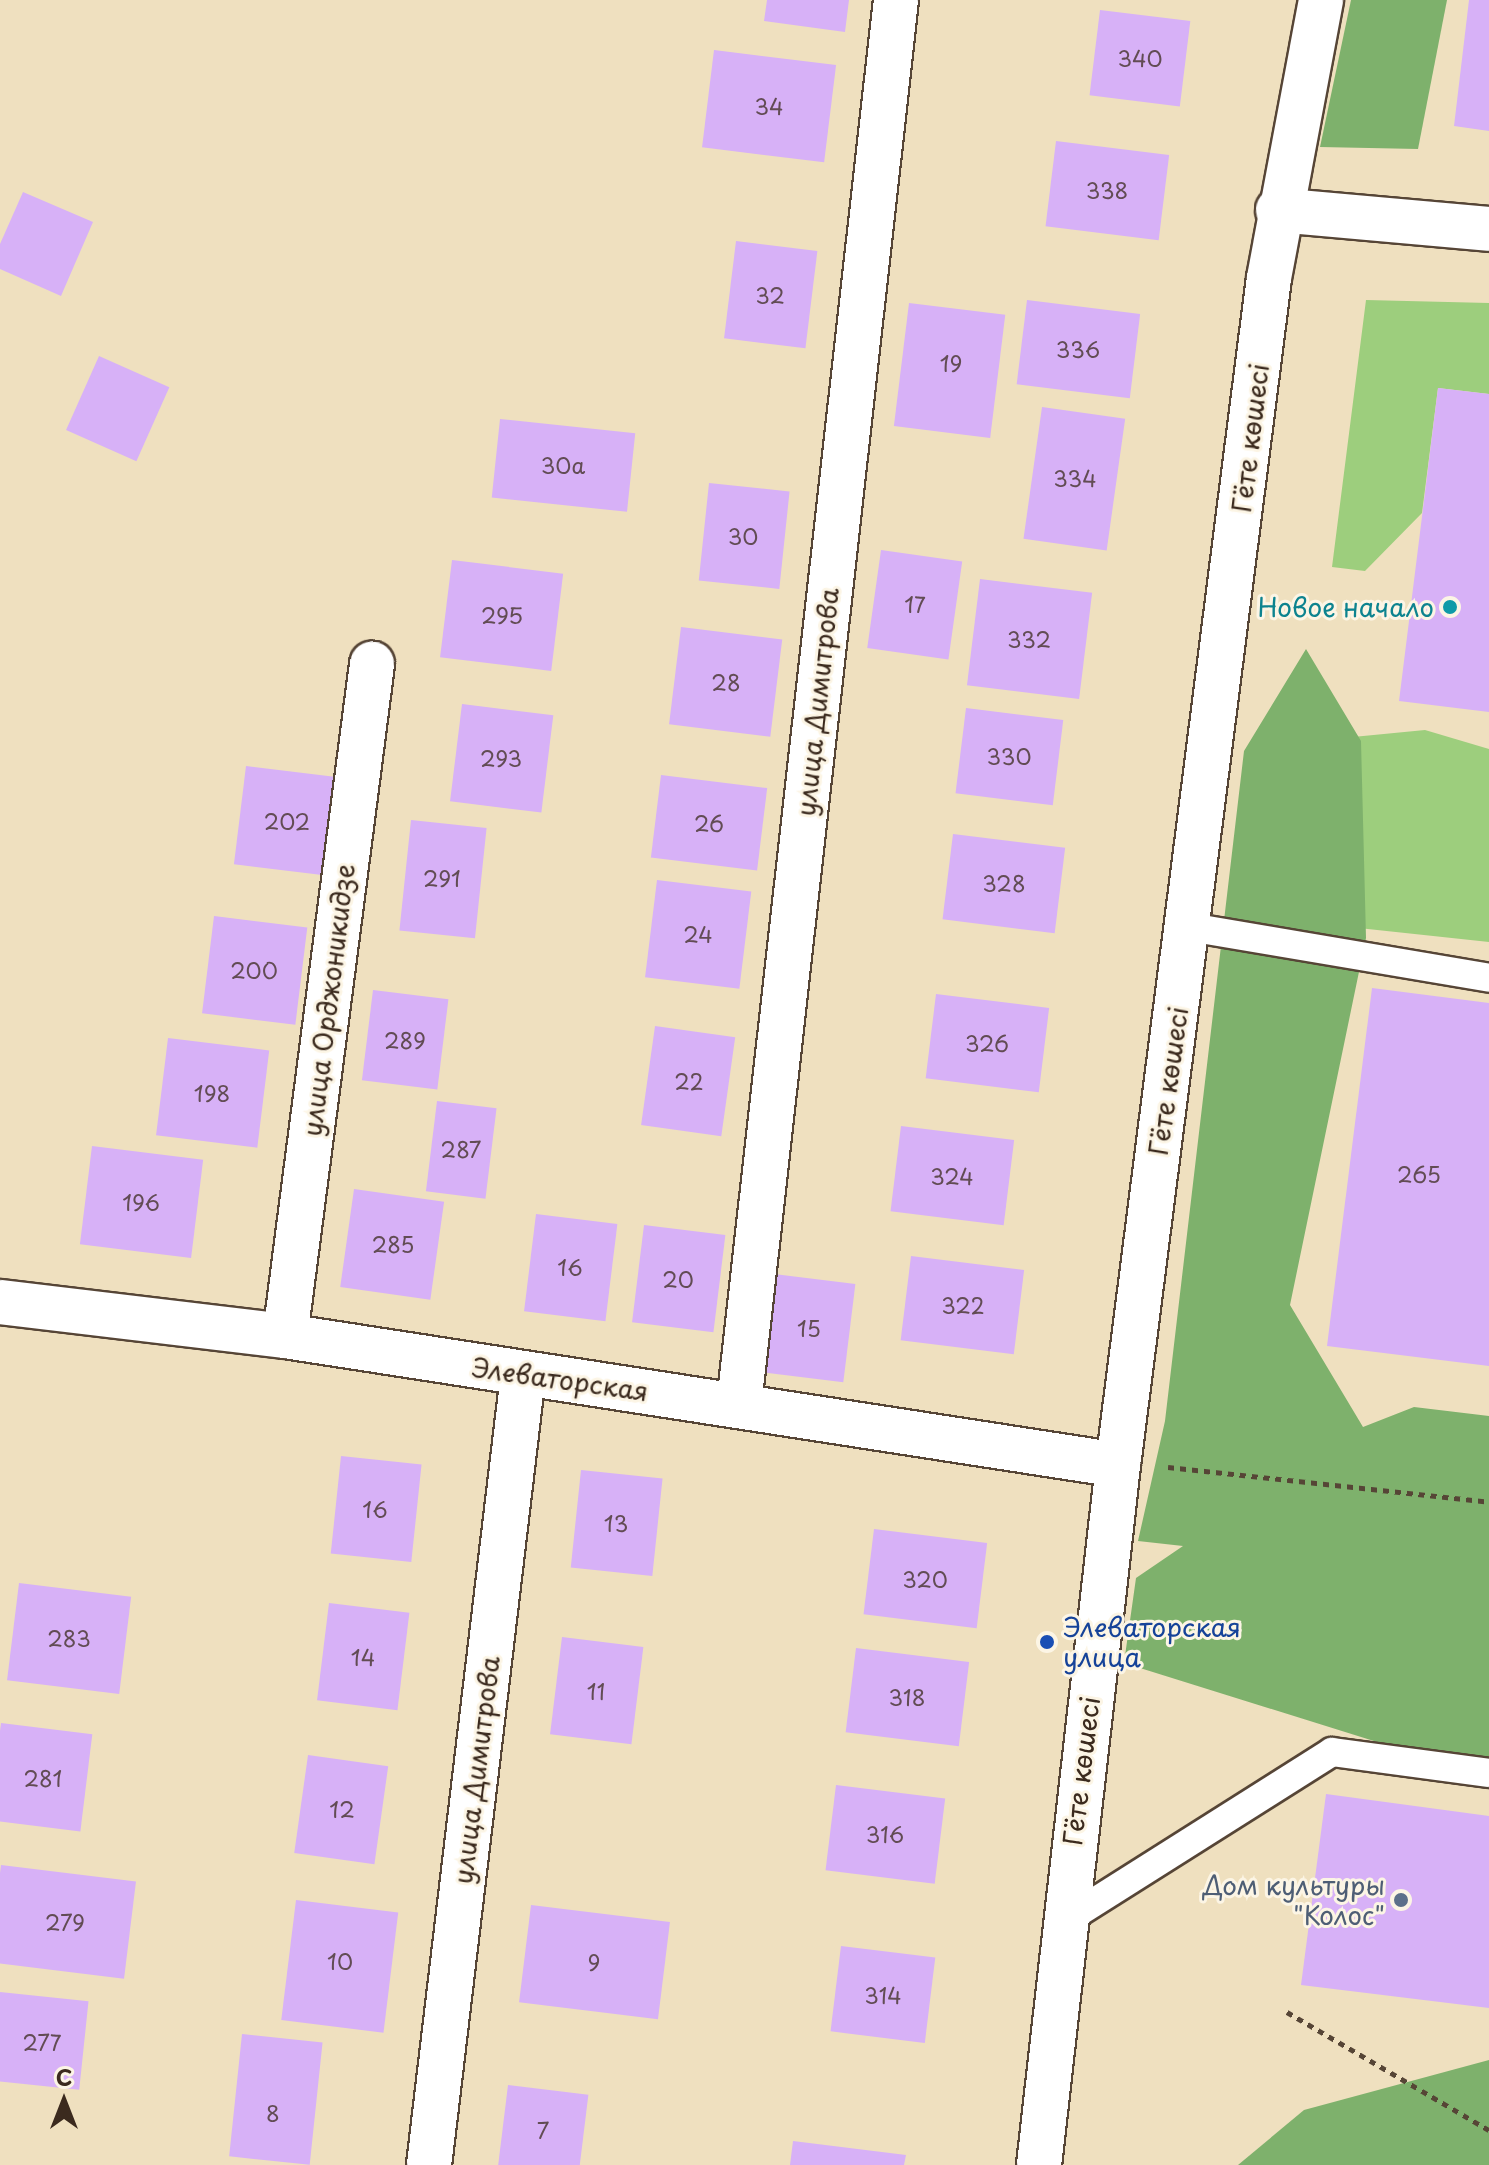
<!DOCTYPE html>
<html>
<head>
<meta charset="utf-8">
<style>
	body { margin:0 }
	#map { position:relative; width:1489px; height:2165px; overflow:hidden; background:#efe0bf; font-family:"Playpen Sans",sans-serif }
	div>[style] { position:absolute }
	.green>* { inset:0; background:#9dce7d }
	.forest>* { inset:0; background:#7eb16c }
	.building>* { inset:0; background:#d7b1f7; transform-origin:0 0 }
	.path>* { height:5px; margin-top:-2.5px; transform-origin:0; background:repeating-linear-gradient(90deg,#564536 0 6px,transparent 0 12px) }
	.roads { filter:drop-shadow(2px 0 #564536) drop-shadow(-2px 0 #564536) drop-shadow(0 2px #564536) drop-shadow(0 -2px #564536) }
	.lane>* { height:28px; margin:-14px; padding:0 14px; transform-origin:14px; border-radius:14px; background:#fff }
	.street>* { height:44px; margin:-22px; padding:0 22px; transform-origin:22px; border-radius:22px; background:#fff }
	.secondary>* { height:44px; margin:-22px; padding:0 22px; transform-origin:22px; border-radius:22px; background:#fff }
	.dots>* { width:22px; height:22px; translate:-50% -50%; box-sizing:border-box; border:4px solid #fcf5e5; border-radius:50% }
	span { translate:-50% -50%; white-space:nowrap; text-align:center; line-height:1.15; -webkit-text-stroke:6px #fcf5e5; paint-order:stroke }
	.number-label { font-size:22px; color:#624c54 }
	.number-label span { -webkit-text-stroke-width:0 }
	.street-label { font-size:26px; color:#3b2a1e }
	.culture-label { font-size:26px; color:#0d838f }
	.right { translate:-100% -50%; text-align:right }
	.transit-label { font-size:26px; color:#164399 }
	.left { translate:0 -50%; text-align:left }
	.service-label { font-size:26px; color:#4e5e75 }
	.north { position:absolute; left:24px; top:2061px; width:80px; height:80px; -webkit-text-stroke:6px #fcf5e5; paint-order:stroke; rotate:0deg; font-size:22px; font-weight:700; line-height:32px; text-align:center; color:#3b2a1e }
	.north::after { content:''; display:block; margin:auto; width:28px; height:36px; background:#3b2a1e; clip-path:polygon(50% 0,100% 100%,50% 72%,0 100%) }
</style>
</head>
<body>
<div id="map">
	<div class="green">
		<div style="clip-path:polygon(1366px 300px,1489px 303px,1489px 394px,1438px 388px,1422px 513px,1365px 571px,1332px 567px)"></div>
		<div style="clip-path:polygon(1425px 730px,1489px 749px,1489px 942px,1312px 923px,1322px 740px)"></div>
	</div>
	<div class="forest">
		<div style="clip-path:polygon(1351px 0,1447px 0,1418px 149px,1320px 147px)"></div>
		<div style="clip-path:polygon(1306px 649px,1361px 741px,1366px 938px,1290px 1305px,1363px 1427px,1414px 1407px,1489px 1416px,1489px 1777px,1124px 1663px,1136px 1578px,1183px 1546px,1138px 1541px,1165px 1421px,1244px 751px)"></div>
		<div style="clip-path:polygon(1489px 2060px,1489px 2165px,1238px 2165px,1304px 2110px)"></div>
	</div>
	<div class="building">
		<div style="clip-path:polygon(767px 0,849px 0,845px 32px,764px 21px)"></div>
		<div style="clip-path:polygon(1469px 0,1489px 0,1489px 131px,1454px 126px)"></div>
		<div style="left:1100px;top:10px;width:91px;height:86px;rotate:7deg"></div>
		<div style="left:714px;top:50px;width:123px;height:98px;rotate:7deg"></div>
		<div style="left:1056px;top:141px;width:114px;height:86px;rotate:7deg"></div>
		<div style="clip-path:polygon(23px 192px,93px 222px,61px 296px,0 269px,0 244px)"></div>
		<div style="left:736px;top:241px;width:82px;height:98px;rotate:7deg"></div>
		<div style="left:1027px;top:300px;width:114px;height:85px;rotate:7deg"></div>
		<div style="left:909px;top:303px;width:97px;height:124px;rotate:7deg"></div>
		<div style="left:99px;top:356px;width:77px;height:81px;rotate:24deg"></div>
		<div style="clip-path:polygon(1438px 388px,1489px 394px,1489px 712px,1399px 701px)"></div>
		<div style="left:1042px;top:407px;width:84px;height:133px;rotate:8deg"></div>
		<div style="left:500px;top:419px;width:136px;height:79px;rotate:6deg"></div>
		<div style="left:709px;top:483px;width:81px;height:98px;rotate:6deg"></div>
		<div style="left:881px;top:550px;width:82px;height:99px;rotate:8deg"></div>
		<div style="left:452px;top:560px;width:112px;height:98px;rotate:7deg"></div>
		<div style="left:980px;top:579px;width:113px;height:107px;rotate:7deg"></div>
		<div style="left:681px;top:627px;width:102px;height:98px;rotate:7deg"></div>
		<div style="left:462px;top:704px;width:92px;height:98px;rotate:7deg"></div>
		<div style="left:966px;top:708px;width:98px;height:86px;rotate:7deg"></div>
		<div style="left:246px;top:766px;width:95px;height:99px;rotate:7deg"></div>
		<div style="left:661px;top:775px;width:107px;height:83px;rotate:7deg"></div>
		<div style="left:411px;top:820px;width:76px;height:111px;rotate:6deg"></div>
		<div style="left:953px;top:834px;width:113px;height:86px;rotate:7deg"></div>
		<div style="left:657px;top:880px;width:95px;height:98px;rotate:7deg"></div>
		<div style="left:214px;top:916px;width:94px;height:98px;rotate:7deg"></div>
		<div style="clip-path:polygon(1372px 988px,1489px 1003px,1489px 1366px,1327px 1346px)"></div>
		<div style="left:373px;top:990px;width:76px;height:91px;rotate:7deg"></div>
		<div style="left:936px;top:994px;width:114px;height:85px;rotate:7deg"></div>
		<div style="left:655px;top:1026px;width:81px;height:100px;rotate:8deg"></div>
		<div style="left:168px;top:1038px;width:102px;height:98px;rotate:7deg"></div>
		<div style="left:437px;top:1101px;width:60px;height:91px;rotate:7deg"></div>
		<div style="left:901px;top:1126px;width:114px;height:86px;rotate:7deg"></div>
		<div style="left:92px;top:1146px;width:112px;height:99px;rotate:7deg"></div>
		<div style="left:354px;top:1189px;width:91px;height:99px;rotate:8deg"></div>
		<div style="left:536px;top:1214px;width:82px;height:98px;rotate:7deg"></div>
		<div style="left:644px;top:1225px;width:82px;height:98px;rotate:7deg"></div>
		<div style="left:911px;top:1256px;width:114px;height:85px;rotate:7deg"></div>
		<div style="left:774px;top:1274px;width:82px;height:99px;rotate:7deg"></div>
		<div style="left:341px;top:1456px;width:81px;height:98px;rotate:6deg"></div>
		<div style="left:581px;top:1470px;width:82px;height:98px;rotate:6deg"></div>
		<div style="left:874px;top:1529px;width:114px;height:86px;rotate:7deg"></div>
		<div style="left:19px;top:1583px;width:113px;height:98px;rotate:7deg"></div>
		<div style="left:329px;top:1603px;width:81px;height:98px;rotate:7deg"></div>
		<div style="left:562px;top:1637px;width:82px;height:98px;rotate:7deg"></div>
		<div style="left:856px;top:1648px;width:114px;height:85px;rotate:7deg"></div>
		<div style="left:1px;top:1723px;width:92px;height:98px;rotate:7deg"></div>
		<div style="left:308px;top:1755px;width:81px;height:99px;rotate:8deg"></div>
		<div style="left:836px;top:1785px;width:110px;height:86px;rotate:7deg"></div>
		<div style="clip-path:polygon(1326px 1794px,1489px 1816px,1489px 2008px,1301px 1985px)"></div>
		<div style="left:1px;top:1865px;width:136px;height:98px;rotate:7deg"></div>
		<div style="left:296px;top:1900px;width:103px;height:121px;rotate:7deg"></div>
		<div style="left:531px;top:1905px;width:140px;height:98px;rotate:7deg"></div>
		<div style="left:841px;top:1946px;width:95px;height:86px;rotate:7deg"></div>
		<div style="left:0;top:1992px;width:89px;height:89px;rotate:6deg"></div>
		<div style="left:242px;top:2034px;width:81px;height:123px;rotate:6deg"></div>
		<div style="left:508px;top:2085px;width:81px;height:81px;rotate:7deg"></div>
		<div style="clip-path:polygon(793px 2141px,906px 2155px,904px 2165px,790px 2165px)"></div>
	</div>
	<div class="path">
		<div style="left:1168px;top:1467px;width:323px;rotate:6.2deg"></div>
		<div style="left:1287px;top:2012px;width:234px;rotate:30.3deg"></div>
	</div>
	<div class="roads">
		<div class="lane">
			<div style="left:1189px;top:927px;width:304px;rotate:9.6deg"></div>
			<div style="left:1063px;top:1922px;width:318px;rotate:-32.3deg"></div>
			<div style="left:1332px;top:1752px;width:158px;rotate:7.6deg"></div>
		</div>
		<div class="street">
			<div style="left:1278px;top:210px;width:212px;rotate:5.1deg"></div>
			<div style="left:0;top:1302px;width:287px;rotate:6.8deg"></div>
			<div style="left:285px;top:1336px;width:843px;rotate:8.8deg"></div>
			<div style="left:285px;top:1336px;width:678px;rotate:-82.62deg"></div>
			<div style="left:739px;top:1404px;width:1413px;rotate:-83.62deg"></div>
			<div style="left:429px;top:2165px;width:796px;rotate:-83.21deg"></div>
		</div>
		<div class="secondary">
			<div style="left:1039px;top:2165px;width:704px;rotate:-83.56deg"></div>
			<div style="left:1118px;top:1465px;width:1197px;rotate:-82.75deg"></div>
			<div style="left:1269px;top:278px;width:283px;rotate:-79.4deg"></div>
		</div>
	</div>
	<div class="dots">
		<div style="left:1450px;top:607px;background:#0f9aa8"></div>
		<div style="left:1047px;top:1642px;background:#1a4fb4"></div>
		<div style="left:1401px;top:1900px;background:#5c6f8a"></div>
	</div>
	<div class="number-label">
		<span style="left:1140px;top:58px">340</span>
		<span style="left:769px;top:106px">34</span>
		<span style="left:1107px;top:190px">338</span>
		<span style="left:770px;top:295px">32</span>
		<span style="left:1078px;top:349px">336</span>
		<span style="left:951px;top:363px">19</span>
		<span style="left:563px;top:465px">30а</span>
		<span style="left:1075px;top:478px">334</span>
		<span style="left:743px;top:536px">30</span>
		<span style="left:915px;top:604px">17</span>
		<span style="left:502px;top:615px">295</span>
		<span style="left:1029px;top:639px">332</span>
		<span style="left:726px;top:682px">28</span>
		<span style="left:1009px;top:756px">330</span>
		<span style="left:501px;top:758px">293</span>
		<span style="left:287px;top:821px">202</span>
		<span style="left:709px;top:823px">26</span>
		<span style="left:442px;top:878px">291</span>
		<span style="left:1004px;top:883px">328</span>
		<span style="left:698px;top:934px">24</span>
		<span style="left:254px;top:970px">200</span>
		<span style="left:405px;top:1040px">289</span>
		<span style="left:987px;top:1043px">326</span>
		<span style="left:689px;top:1081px">22</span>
		<span style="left:212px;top:1093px">198</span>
		<span style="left:461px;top:1149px">287</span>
		<span style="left:1419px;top:1174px">265</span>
		<span style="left:952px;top:1176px">324</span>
		<span style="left:141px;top:1202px">196</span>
		<span style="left:393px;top:1244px">285</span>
		<span style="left:570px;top:1267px">16</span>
		<span style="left:678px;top:1279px">20</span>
		<span style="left:963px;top:1305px">322</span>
		<span style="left:809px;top:1328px">15</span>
		<span style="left:375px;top:1509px">16</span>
		<span style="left:616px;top:1523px">13</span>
		<span style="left:925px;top:1579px">320</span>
		<span style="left:69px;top:1638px">283</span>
		<span style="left:363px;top:1657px">14</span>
		<span style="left:596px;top:1691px">11</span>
		<span style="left:907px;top:1697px">318</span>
		<span style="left:43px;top:1778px">281</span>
		<span style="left:342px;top:1809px">12</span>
		<span style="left:885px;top:1834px">316</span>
		<span style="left:65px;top:1922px">279</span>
		<span style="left:340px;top:1961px">10</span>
		<span style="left:594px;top:1962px">9</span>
		<span style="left:883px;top:1995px">314</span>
		<span style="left:42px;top:2042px">277</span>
		<span style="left:273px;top:2113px">8</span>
		<span style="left:543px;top:2130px">7</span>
	</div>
	<div class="street-label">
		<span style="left:1250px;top:438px;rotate:-83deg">Гёте көшесі</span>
		<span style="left:817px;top:702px;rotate:-84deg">улица Димитрова</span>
		<span style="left:328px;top:1000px;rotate:-83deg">улица Орджоникидзе</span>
		<span style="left:1168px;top:1081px;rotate:-82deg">Гёте көшесі</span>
		<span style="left:560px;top:1379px;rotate:8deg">Элеваторская</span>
		<span style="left:476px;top:1770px;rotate:-83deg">улица Димитрова</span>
		<span style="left:1081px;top:1771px;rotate:-83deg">Гёте көшесі</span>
	</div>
	<div class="culture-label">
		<span class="right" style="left:1434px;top:607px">Новое начало</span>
	</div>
	<div class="transit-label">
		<span class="left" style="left:1063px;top:1642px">Элеваторская<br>улица</span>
	</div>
	<div class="service-label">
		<span class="right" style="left:1385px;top:1900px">Дом культуры<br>"Колос"</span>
	</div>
	<div class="north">С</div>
</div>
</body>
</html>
